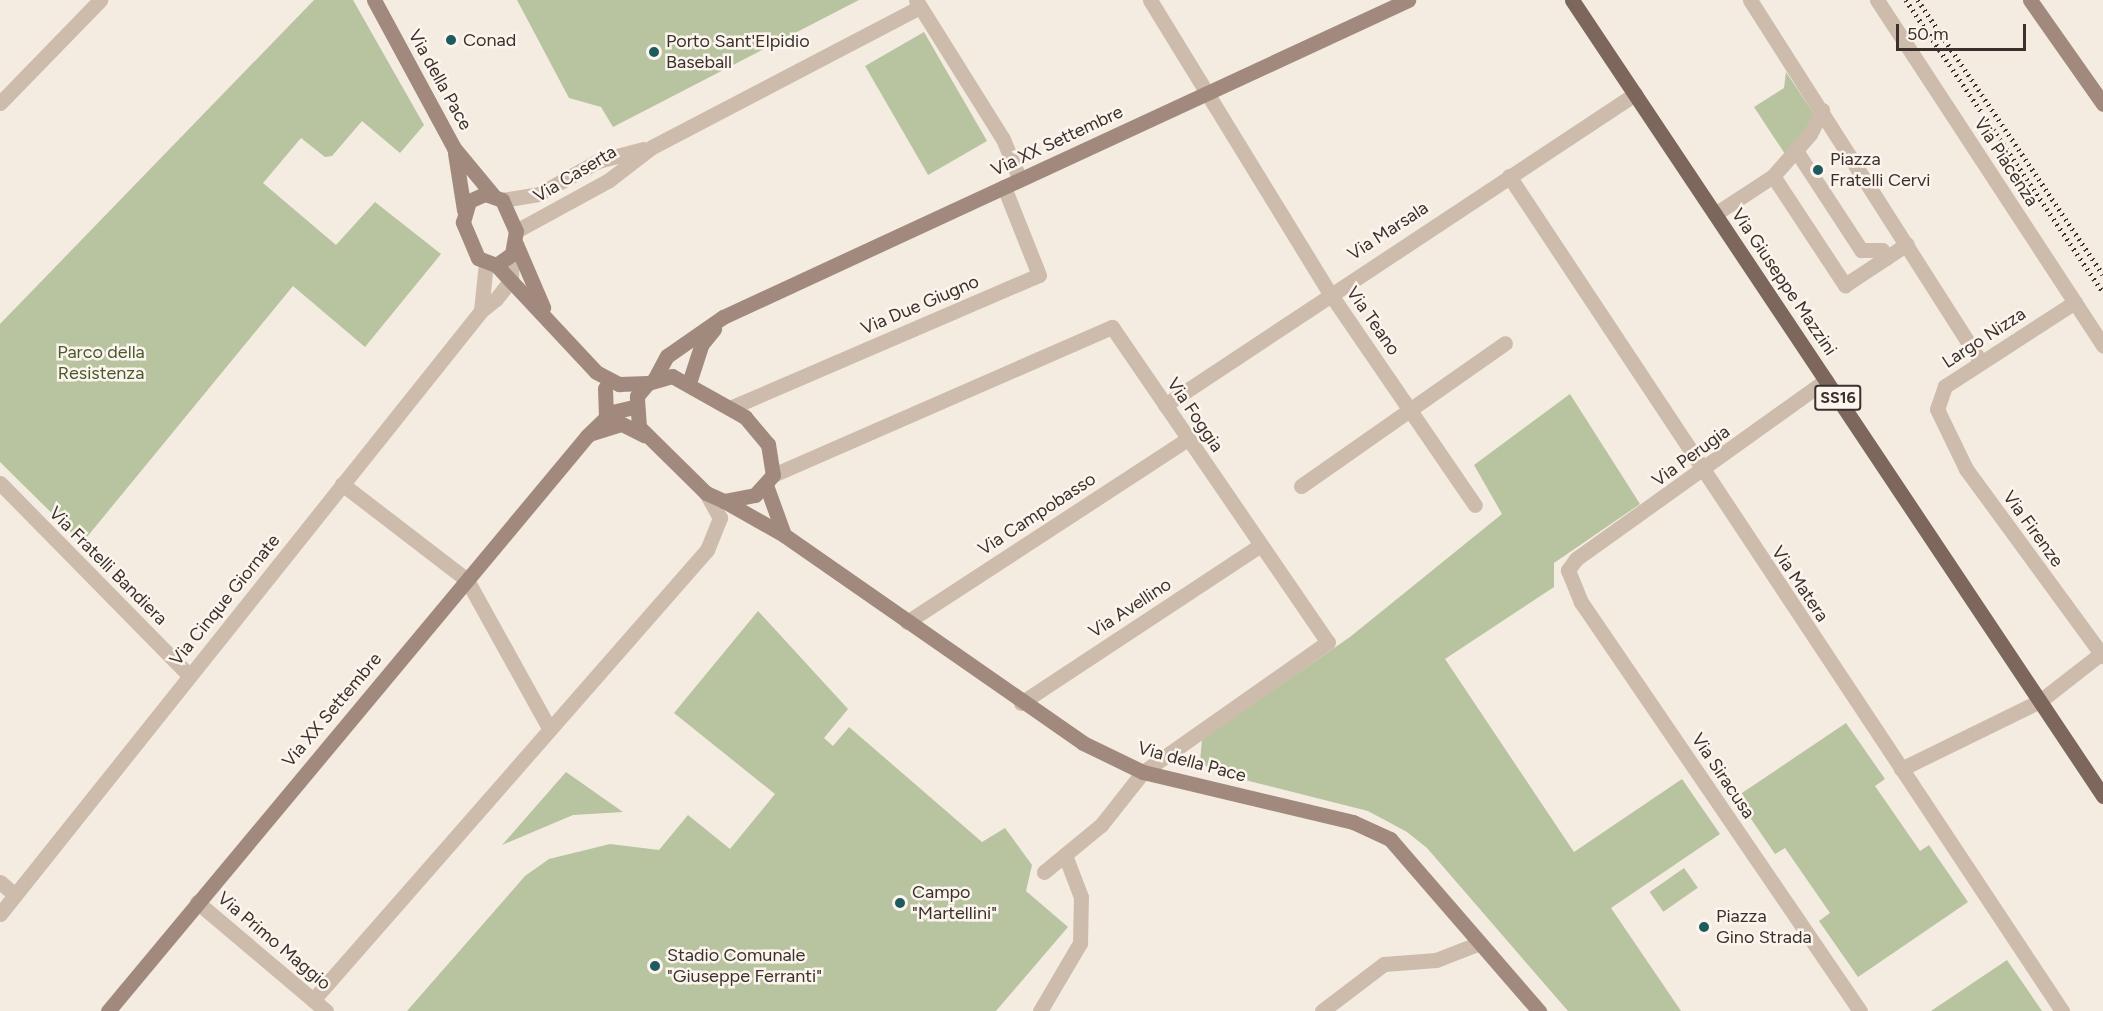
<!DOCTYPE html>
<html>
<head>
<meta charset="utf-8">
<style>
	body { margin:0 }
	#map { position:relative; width:2103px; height:1011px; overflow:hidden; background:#f4ebe1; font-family:Figtree,sans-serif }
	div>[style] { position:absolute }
	.green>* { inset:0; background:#b8c4a0; transform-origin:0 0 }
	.street>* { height:15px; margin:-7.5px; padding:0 7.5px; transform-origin:7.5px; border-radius:7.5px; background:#cdbbac }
	.secondary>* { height:15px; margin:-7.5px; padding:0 7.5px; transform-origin:7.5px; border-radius:7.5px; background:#a18a7d }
	.primary>* { height:15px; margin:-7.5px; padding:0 7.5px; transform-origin:7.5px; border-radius:7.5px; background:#7d675c }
	.rail>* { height:4.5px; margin-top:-2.25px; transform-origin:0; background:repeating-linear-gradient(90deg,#3b302b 0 1.5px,transparent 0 6px) }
	.dots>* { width:16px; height:16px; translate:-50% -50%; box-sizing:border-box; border:3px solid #fbf5ee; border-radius:50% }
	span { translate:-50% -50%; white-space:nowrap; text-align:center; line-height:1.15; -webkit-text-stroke:5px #fbf5ee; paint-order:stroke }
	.shield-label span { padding:2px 4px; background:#fbf5ee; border:2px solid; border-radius:4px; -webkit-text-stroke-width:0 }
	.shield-label { font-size:16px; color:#3b302b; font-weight:700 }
	.poi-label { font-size:18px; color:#3b302b }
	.left { translate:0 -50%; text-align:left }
	.street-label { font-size:18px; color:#3b302b }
	.park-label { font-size:18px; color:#4a5a2e }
	.scale { position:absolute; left:1896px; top:24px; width:130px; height:27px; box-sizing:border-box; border:3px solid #3b302b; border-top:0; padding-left:8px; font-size:18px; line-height:21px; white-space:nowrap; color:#3b302b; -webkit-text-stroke:4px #fbf5ee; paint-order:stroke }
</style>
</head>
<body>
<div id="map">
	<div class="green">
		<div style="clip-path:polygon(314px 0,353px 0,424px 125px,400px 153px,362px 121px,332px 156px,325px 157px,301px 138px,263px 183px,336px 245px,375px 202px,441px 254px,365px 347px,293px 286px,82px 543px,0 462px,0 324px)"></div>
		<div style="clip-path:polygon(517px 0,859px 0,613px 127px,601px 107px,569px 98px)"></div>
		<div style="left:924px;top:32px;width:126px;height:68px;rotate:60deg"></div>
		<div style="clip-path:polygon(1786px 72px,1818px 120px,1787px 157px,1754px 107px,1784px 88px)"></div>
		<div style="clip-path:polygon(1570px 394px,1640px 504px,1554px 563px,1554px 587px,1445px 659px,1574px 852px,1682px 779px,1720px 834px,1611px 908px,1681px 1011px,1568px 1011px,1427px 848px,1407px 832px,1368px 811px,1217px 773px,1200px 762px,1202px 739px,1350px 637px,1502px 514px,1474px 465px)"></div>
		<div style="clip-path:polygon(758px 611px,848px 709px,824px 738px,833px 746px,849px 727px,982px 842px,1005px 828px,1032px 865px,1026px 891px,1068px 927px,996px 1011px,407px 1011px,525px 876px,549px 859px,610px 844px,659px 850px,688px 815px,730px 849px,775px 794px,674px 713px)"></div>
		<div style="clip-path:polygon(1846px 723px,1885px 779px,1875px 786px,1920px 851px,1929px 845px,1968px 902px,1858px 977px,1819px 921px,1830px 913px,1785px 848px,1775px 854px,1736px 797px)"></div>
		<div style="clip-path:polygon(566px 772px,623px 812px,573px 815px,502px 845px)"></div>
		<div style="left:1684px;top:868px;width:24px;height:42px;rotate:55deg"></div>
		<div style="clip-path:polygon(2007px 960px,2042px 1011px,1931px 1011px)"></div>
	</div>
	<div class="street">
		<div style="left:916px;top:0;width:164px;rotate:58deg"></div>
		<div style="left:1003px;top:139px;width:44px;rotate:67.5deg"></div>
		<div style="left:1150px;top:0;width:342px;rotate:58.5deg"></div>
		<div style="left:1329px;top:292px;width:258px;rotate:55.6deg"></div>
		<div style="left:1750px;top:0;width:429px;rotate:57.5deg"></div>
		<div style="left:1877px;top:0;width:413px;rotate:56.8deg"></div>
		<div style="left:0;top:103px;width:144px;rotate:-45.8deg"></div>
		<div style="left:1795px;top:149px;width:121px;rotate:56.8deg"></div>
		<div style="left:1861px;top:250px;width:21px"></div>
		<div style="left:1882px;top:250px;width:9px;rotate:63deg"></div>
		<div style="left:1509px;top:176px;width:1002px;rotate:56.48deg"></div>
		<div style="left:1773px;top:176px;width:131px;rotate:56.6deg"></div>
		<div style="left:1845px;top:285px;width:74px;rotate:-33.5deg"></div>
		<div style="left:502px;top:200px;width:37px;rotate:-9deg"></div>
		<div style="left:539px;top:194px;width:68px;rotate:-29.2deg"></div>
		<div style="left:598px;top:161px;width:47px;rotate:-14.9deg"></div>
		<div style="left:1715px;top:214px;width:69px;rotate:-33.2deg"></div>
		<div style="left:1773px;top:176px;width:56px;rotate:-48.6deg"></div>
		<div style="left:1810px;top:134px;width:27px;rotate:-63deg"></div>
		<div style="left:516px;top:231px;width:106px;rotate:-28.7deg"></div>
		<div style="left:609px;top:180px;width:54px;rotate:-37.5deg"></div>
		<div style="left:652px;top:147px;width:302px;rotate:-27.6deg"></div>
		<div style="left:2075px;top:302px;width:155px;rotate:147.1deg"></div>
		<div style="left:1945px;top:386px;width:24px;rotate:109deg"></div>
		<div style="left:1937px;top:409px;width:67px;rotate:64.2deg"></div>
		<div style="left:1966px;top:469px;width:232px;rotate:53.8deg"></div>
		<div style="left:481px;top:311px;width:48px;rotate:-84.1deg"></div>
		<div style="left:1826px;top:380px;width:307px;rotate:144.4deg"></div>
		<div style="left:1576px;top:559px;width:14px;rotate:126deg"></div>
		<div style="left:1568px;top:570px;width:35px;rotate:68deg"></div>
		<div style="left:1581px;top:602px;width:495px;rotate:55.7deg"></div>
		<div style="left:1165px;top:405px;width:564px;rotate:-33.49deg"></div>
		<div style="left:730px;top:408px;width:336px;rotate:-23.3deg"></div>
		<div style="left:1039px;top:275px;width:95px;rotate:-111.7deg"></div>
		<div style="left:773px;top:475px;width:370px;rotate:-23.6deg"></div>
		<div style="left:1112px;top:327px;width:382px;rotate:55.6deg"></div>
		<div style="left:1328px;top:642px;width:226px;rotate:144.9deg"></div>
		<div style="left:1143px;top:772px;width:68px;rotate:128.4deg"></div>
		<div style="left:1101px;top:825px;width:74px;rotate:140.5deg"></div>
		<div style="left:0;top:483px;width:269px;rotate:45.5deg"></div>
		<div style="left:342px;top:484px;width:158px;rotate:37.5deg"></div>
		<div style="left:467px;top:580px;width:167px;rotate:61deg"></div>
		<div style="left:1301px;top:486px;width:249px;rotate:-35deg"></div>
		<div style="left:907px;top:622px;width:335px;rotate:-33.1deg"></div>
		<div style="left:1021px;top:703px;width:287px;rotate:-33.4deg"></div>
		<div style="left:1901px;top:769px;width:155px;rotate:-26.1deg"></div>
		<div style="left:2040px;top:701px;width:80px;rotate:-37.9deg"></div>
		<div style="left:0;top:882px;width:20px;rotate:41deg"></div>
		<div style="left:197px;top:902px;width:169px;rotate:40.2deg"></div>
		<div style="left:0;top:914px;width:771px;rotate:-51.42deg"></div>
		<div style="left:481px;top:311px;width:19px;rotate:-39deg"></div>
		<div style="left:496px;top:299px;width:24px;rotate:-52deg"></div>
		<div style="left:511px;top:280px;width:26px;rotate:-88deg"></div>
		<div style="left:313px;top:1000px;width:598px;rotate:-48.8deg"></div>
		<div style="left:707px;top:550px;width:35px;rotate:-68deg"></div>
		<div style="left:720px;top:518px;width:29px;rotate:-119deg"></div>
		<div style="left:1040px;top:1011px;width:79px;rotate:-59.5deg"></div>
		<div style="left:1080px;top:943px;width:46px;rotate:-88.8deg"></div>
		<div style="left:1081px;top:897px;width:45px;rotate:-110.9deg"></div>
		<div style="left:1322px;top:1011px;width:78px;rotate:-37.2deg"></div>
		<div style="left:1384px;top:964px;width:52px;rotate:-4.4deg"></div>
		<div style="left:1436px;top:960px;width:47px;rotate:-21.1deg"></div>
	</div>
	<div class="secondary">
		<div style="left:374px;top:0;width:168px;rotate:61.6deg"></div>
		<div style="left:454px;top:148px;width:61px;rotate:50.3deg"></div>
		<div style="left:2030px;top:0;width:127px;rotate:54.9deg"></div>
		<div style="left:455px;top:153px;width:58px;rotate:81deg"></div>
		<div style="left:485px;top:194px;width:18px;rotate:19deg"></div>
		<div style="left:502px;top:200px;width:34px;rotate:66deg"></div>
		<div style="left:516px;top:231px;width:23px;rotate:100deg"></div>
		<div style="left:512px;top:254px;width:19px;rotate:145deg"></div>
		<div style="left:496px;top:265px;width:19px;rotate:-159deg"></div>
		<div style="left:478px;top:258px;width:39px;rotate:-113deg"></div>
		<div style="left:463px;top:222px;width:22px;rotate:-74deg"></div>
		<div style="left:469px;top:201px;width:17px;rotate:-24deg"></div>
		<div style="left:516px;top:244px;width:69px;rotate:66.8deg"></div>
		<div style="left:496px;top:265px;width:146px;rotate:46.9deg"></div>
		<div style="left:596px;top:372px;width:26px;rotate:28deg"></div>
		<div style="left:619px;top:384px;width:29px;rotate:-2deg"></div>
		<div style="left:672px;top:376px;width:84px;rotate:29.3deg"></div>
		<div style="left:745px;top:417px;width:35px;rotate:50deg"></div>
		<div style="left:768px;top:444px;width:31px;rotate:81deg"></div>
		<div style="left:773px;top:475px;width:27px;rotate:132deg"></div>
		<div style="left:755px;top:495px;width:32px;rotate:169deg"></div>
		<div style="left:724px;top:501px;width:20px;rotate:-156deg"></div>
		<div style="left:706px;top:493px;width:94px;rotate:-135.4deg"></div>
		<div style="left:639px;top:427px;width:31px;rotate:-94deg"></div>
		<div style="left:637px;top:396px;width:17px;rotate:-50deg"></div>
		<div style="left:648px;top:383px;width:25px;rotate:-16deg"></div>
		<div style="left:654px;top:380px;width:27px;rotate:-62deg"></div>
		<div style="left:667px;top:356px;width:68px;rotate:-34.9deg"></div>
		<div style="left:723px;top:317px;width:755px;rotate:-24.83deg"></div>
		<div style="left:689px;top:383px;width:40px;rotate:-72deg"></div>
		<div style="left:701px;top:345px;width:21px;rotate:-51deg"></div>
		<div style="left:605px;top:388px;width:27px;rotate:88deg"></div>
		<div style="left:592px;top:433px;width:31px;rotate:-17deg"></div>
		<div style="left:622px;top:424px;width:25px;rotate:27deg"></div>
		<div style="left:766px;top:485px;width:50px;rotate:70.1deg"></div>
		<div style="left:724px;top:501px;width:69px;rotate:29.5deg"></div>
		<div style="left:784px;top:535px;width:364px;rotate:34.8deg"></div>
		<div style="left:1083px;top:743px;width:67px;rotate:25.8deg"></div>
		<div style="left:1143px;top:772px;width:216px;rotate:13.4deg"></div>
		<div style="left:1353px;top:822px;width:41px;rotate:24.7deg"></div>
		<div style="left:1390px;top:839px;width:228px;rotate:49.1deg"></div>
		<div style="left:108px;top:1011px;width:748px;rotate:-50.2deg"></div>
		<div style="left:587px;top:436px;width:35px;rotate:-44deg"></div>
		<div style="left:612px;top:412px;width:23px;rotate:-13deg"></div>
	</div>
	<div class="primary">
		<div style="left:1572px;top:0;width:957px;rotate:56.29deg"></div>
	</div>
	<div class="rail">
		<div style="left:1906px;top:0;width:352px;rotate:56deg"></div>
		<div style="left:1918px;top:0;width:331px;rotate:56deg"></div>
	</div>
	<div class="dots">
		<div style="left:451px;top:40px;background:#1f5a5e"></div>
		<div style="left:654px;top:52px;background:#1f5a5e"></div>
		<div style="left:1818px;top:170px;background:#1f5a5e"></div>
		<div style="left:900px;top:903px;background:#1f5a5e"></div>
		<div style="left:1704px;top:927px;background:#1f5a5e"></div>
		<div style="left:655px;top:966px;background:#1f5a5e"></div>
	</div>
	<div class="shield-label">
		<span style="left:1838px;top:398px">SS16</span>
	</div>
	<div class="poi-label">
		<span class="left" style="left:463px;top:40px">Conad</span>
		<span class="left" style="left:666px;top:52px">Porto Sant'Elpidio<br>Baseball</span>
		<span class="left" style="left:1830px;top:170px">Piazza<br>Fratelli Cervi</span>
		<span class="left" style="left:912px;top:903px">Campo<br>"Martellini"</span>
		<span class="left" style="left:1716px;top:927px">Piazza<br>Gino Strada</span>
		<span class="left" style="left:667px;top:966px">Stadio Comunale<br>"Giuseppe Ferranti"</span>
	</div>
	<div class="street-label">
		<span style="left:440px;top:80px;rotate:61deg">Via della Pace</span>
		<span style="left:1057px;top:141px;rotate:-25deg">Via XX Settembre</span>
		<span style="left:2006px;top:162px;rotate:57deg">Via Piacenza</span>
		<span style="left:575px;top:174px;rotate:-31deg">Via Caserta</span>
		<span style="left:1388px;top:231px;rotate:-33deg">Via Marsala</span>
		<span style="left:1784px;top:282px;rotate:56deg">Via Giuseppe Mazzini</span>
		<span style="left:920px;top:305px;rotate:-23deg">Via Due Giugno</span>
		<span style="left:1373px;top:321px;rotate:55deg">Via Teano</span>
		<span style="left:1984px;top:338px;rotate:-33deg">Largo Nizza</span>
		<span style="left:1195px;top:415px;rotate:56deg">Via Foggia</span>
		<span style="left:1691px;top:456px;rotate:-36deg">Via Perugia</span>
		<span style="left:1037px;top:514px;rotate:-33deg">Via Campobasso</span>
		<span style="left:2033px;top:529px;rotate:54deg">Via Firenze</span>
		<span style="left:108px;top:566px;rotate:45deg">Via Fratelli Bandiera</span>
		<span style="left:1800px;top:584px;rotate:56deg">Via Matera</span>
		<span style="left:225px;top:600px;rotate:-51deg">Via Cinque Giornate</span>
		<span style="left:1130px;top:608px;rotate:-33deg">Via Avellino</span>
		<span style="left:332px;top:710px;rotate:-50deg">Via XX Settembre</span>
		<span style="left:1192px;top:762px;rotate:15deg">Via della Pace</span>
		<span style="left:1723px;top:776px;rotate:56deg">Via Siracusa</span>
		<span style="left:274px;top:941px;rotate:40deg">Via Primo Maggio</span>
	</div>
	<div class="park-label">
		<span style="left:101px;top:363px">Parco della<br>Resistenza</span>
	</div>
	<div class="scale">50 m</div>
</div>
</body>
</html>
